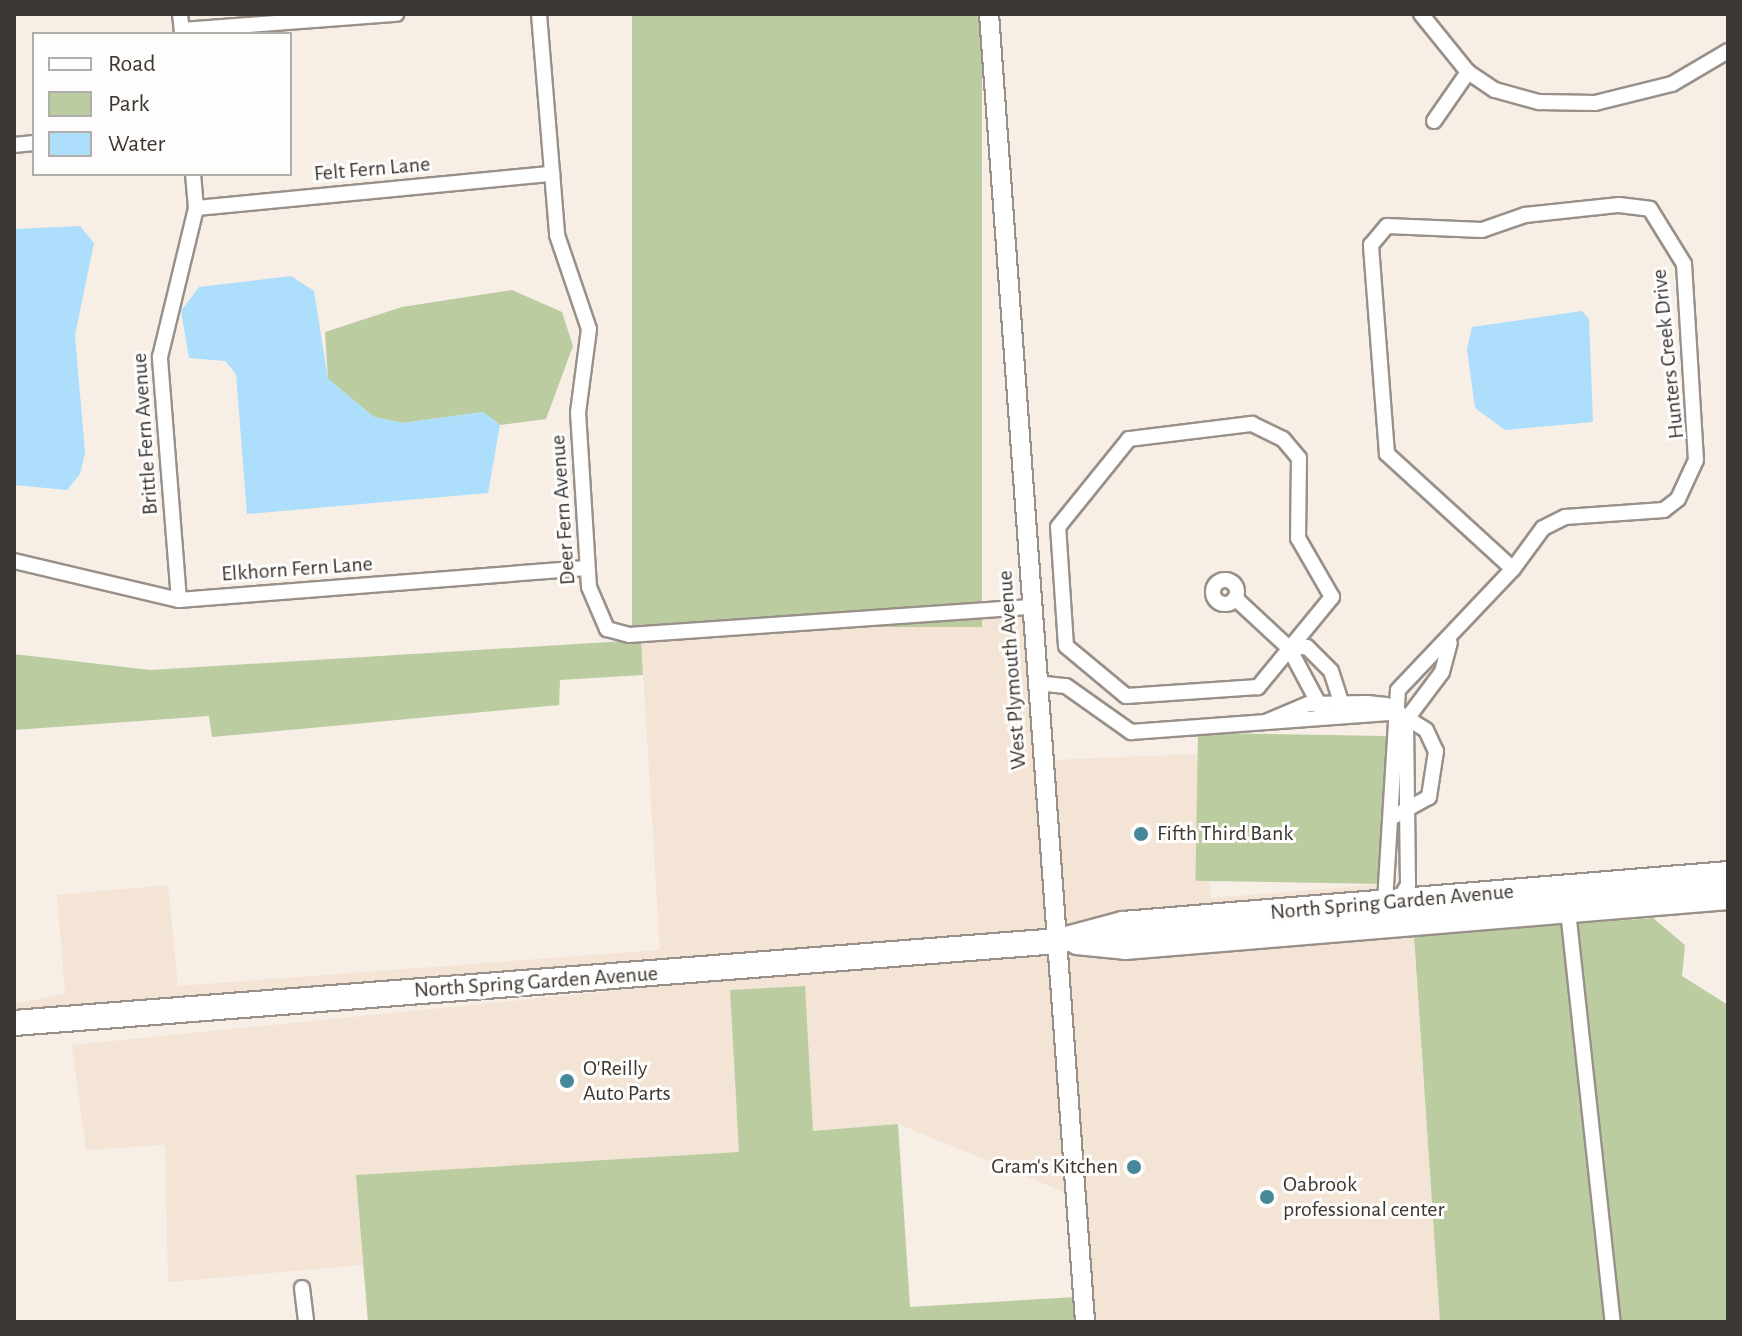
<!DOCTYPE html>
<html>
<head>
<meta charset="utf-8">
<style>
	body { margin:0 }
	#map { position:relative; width:1742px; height:1336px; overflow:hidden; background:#f7eee6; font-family:"Alegreya Sans",sans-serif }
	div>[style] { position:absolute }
	.built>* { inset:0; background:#f3e4d6; transform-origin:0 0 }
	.green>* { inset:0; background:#bacca0; transform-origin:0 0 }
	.water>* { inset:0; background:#addefc }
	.roads { filter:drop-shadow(2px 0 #999089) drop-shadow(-2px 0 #999089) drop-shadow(0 2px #999089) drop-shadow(0 -2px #999089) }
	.street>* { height:14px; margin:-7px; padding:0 7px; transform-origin:7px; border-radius:7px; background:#fff }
	.street>.ring { margin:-7px; padding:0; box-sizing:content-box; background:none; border:14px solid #fff; border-radius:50% }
	.secondary>* { height:18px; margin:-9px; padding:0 9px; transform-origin:9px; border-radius:9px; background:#fff }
	.highway>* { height:24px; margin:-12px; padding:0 12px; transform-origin:12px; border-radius:12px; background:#fff }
	.dots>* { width:22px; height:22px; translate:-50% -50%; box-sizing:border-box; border:4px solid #fefdfb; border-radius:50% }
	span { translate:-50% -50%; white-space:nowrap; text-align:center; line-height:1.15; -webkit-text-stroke:6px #fefdfb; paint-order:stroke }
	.street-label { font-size:22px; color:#3b3734 }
	.poi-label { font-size:22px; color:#3b3734 }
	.left { translate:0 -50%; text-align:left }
	.right { translate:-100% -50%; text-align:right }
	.frame { position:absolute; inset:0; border:16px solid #3b3734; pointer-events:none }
	.legend { position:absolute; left:32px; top:32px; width:260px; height:144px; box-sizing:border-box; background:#fefdfb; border:2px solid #b0aeab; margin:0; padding:10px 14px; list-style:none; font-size:24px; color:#3b3734 }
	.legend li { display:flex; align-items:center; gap:16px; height:40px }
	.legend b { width:40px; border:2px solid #b0aeab }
</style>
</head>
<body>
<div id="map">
	<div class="built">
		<div style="clip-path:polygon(1024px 613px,1051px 935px,14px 1017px,14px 1004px,65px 994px,57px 895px,168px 885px,178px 986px,660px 950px,641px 640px)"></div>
		<div style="clip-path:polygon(1199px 754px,1211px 898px,1384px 884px,1380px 897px,1065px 933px,1050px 760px)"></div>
		<div style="left:1413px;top:929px;width:394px;height:347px;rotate:86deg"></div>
		<div style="clip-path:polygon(1052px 947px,1069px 1194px,898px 1124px,813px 1131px,804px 986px,730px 991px,739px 1152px,357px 1175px,363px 1265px,168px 1282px,165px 1145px,86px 1150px,72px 1045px)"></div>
	</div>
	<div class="green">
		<div style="left:632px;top:14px;width:350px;height:613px"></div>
		<div style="clip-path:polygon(512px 290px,562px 312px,573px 346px,546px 419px,500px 425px,483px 412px,403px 423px,374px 417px,328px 379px,325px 332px,402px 307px)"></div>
		<div style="clip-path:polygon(641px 640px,643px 675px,560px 680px,559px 705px,212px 737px,209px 716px,14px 730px,14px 654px,150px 670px)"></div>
		<div style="left:1386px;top:736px;width:148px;height:188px;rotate:91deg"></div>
		<div style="clip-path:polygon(1653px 918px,1685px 945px,1682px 976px,1728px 1005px,1728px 1322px,1440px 1322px,1414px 936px)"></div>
		<div style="clip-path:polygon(805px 986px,813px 1131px,898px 1124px,910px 1307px,1076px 1297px,1078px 1322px,368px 1322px,356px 1175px,739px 1152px,730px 990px)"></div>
	</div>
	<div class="water">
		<div style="clip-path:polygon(80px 226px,94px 243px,75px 335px,85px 453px,80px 474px,67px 490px,14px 485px,14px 229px)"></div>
		<div style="clip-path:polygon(291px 276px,314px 291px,328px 379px,374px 417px,403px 423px,483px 412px,500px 425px,488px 493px,247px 514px,236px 374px,225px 361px,189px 358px,181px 311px,199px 287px)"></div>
		<div style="clip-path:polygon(1582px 311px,1589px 319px,1593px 422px,1505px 430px,1475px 408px,1467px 349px,1472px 327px)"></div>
	</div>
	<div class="roads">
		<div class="street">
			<div style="left:180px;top:14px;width:20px;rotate:84deg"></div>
			<div style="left:539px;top:14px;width:222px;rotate:85.3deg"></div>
			<div style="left:557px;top:235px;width:99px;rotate:71.2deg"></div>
			<div style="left:589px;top:329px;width:84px;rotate:97.5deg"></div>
			<div style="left:578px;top:412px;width:175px;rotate:86.4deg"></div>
			<div style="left:589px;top:587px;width:46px;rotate:66.8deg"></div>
			<div style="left:607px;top:629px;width:23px;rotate:15deg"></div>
			<div style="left:629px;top:635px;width:403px;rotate:-4deg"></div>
			<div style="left:1421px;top:14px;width:75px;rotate:51deg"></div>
			<div style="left:1468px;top:72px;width:32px;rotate:34deg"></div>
			<div style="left:1495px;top:90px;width:46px;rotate:15.3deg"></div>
			<div style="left:1539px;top:102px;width:56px;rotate:1deg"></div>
			<div style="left:1595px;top:103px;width:79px;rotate:-13.9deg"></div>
			<div style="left:1672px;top:84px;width:65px;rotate:-30.5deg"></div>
			<div style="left:182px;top:30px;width:215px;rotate:-4.3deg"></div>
			<div style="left:1434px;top:121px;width:60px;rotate:-55.2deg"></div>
			<div style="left:14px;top:145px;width:20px;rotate:-6deg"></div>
			<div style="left:1619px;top:205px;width:31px;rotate:7deg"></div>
			<div style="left:1650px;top:209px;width:65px;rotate:58.3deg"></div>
			<div style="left:1684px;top:264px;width:196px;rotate:86.5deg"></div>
			<div style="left:1696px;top:460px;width:43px;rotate:114.8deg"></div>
			<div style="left:1678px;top:499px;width:18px;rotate:142deg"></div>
			<div style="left:1664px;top:510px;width:99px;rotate:176deg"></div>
			<div style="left:1565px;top:517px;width:25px;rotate:153deg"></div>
			<div style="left:1543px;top:528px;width:51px;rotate:126.2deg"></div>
			<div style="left:1513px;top:569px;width:171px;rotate:-137.6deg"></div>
			<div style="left:1387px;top:454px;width:210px;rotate:-94.4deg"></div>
			<div style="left:1371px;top:245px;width:25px;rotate:-50deg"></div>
			<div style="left:1387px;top:226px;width:95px;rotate:2.4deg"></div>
			<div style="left:1482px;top:230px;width:46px;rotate:-19.2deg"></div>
			<div style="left:1525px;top:215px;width:95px;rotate:-6.1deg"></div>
			<div style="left:196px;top:208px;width:358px;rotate:-5.5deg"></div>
			<div style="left:1252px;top:424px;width:34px;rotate:26deg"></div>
			<div style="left:1283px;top:439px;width:25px;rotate:50deg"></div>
			<div style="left:1299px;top:458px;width:80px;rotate:90.7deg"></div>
			<div style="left:1298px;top:538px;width:68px;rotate:60deg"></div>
			<div style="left:1332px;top:597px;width:117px;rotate:129.4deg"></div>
			<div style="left:1258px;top:687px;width:132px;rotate:176.1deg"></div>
			<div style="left:1126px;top:696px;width:78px;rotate:-140.2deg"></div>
			<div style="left:1066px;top:646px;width:119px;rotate:-93.8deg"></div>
			<div style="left:1058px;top:527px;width:113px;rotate:-51.1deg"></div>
			<div style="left:1129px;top:439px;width:124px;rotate:-7deg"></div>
			<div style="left:14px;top:561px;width:170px;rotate:13.3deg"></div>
			<div style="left:179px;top:600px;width:409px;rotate:-4.5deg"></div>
			<div class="ring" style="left:1213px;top:580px;width:10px;height:10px"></div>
			<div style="left:1235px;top:598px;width:74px;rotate:42.8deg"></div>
			<div style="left:1289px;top:648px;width:72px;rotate:62deg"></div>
			<div style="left:179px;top:600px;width:244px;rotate:-94.5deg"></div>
			<div style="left:160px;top:357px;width:153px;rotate:-76.4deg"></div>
			<div style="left:196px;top:208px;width:34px;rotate:-95deg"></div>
			<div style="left:1289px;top:648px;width:18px;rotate:-3deg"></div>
			<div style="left:1307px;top:647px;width:34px;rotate:45deg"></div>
			<div style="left:1331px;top:671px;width:40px;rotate:72deg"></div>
			<div style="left:1036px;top:683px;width:30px;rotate:6deg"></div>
			<div style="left:1066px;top:686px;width:80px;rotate:35.3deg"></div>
			<div style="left:1131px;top:732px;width:262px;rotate:-4.2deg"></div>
			<div style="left:1268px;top:721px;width:43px;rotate:-23deg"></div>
			<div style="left:1308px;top:704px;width:59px;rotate:-1deg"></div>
			<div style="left:1367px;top:703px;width:19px;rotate:6deg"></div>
			<div style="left:1386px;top:705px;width:47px;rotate:32deg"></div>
			<div style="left:1426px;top:730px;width:23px;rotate:65deg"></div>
			<div style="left:1436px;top:751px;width:47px;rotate:98.7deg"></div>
			<div style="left:1429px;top:797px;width:39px;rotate:151deg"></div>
			<div style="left:1385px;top:902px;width:212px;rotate:-86.5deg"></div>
			<div style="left:1398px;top:690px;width:167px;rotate:-46.5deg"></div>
			<div style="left:1398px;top:902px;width:20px;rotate:-60deg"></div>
			<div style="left:1408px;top:885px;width:165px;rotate:-90.7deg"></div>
			<div style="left:1406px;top:720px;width:60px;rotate:-53.1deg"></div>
			<div style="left:1442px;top:672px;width:30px;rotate:-75deg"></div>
			<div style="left:1568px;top:911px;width:413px;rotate:83.8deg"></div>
			<div style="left:302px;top:1288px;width:34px;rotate:83deg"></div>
		</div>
		<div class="secondary">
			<div style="left:989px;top:14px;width:1312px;rotate:85.8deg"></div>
		</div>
		<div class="highway">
			<div style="left:1077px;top:942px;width:48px;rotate:5.9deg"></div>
			<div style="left:1125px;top:947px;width:605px;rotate:-4.74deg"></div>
			<div style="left:14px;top:1023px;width:1048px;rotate:-4.49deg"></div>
			<div style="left:1059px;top:941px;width:66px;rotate:-14.9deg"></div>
			<div style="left:1123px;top:924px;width:607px;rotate:-4.72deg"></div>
		</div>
	</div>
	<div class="dots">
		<div style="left:1141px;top:834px;background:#468899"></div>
		<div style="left:567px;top:1081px;background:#468899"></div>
		<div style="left:1134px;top:1167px;background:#468899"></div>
		<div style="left:1267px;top:1197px;background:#468899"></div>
	</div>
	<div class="street-label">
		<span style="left:372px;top:169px;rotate:-5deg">Felt Fern Lane</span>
		<span style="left:1668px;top:354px;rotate:-96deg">Hunters Creek Drive</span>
		<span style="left:145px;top:434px;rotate:-94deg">Brittle Fern Avenue</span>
		<span style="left:563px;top:510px;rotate:-94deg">Deer Fern Avenue</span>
		<span style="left:297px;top:569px;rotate:-4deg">Elkhorn Fern Lane</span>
		<span style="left:1012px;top:670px;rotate:-94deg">West Plymouth Avenue</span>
		<span style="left:1392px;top:902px;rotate:-5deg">North Spring Garden Avenue</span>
		<span style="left:536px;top:982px;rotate:-4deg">North Spring Garden Avenue</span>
	</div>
	<div class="poi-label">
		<span class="left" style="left:1157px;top:834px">Fifth Third Bank</span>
		<span class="left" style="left:583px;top:1081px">O'Reilly<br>Auto Parts</span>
		<span class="right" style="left:1118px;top:1167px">Gram's Kitchen</span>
		<span class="left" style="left:1283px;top:1197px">Oabrook<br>professional center</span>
	</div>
	<div class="frame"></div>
	<ul class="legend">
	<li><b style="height:10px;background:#fff"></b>Road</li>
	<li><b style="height:22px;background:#bacca0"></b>Park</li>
	<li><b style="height:22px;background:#addefc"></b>Water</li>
	</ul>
</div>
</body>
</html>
